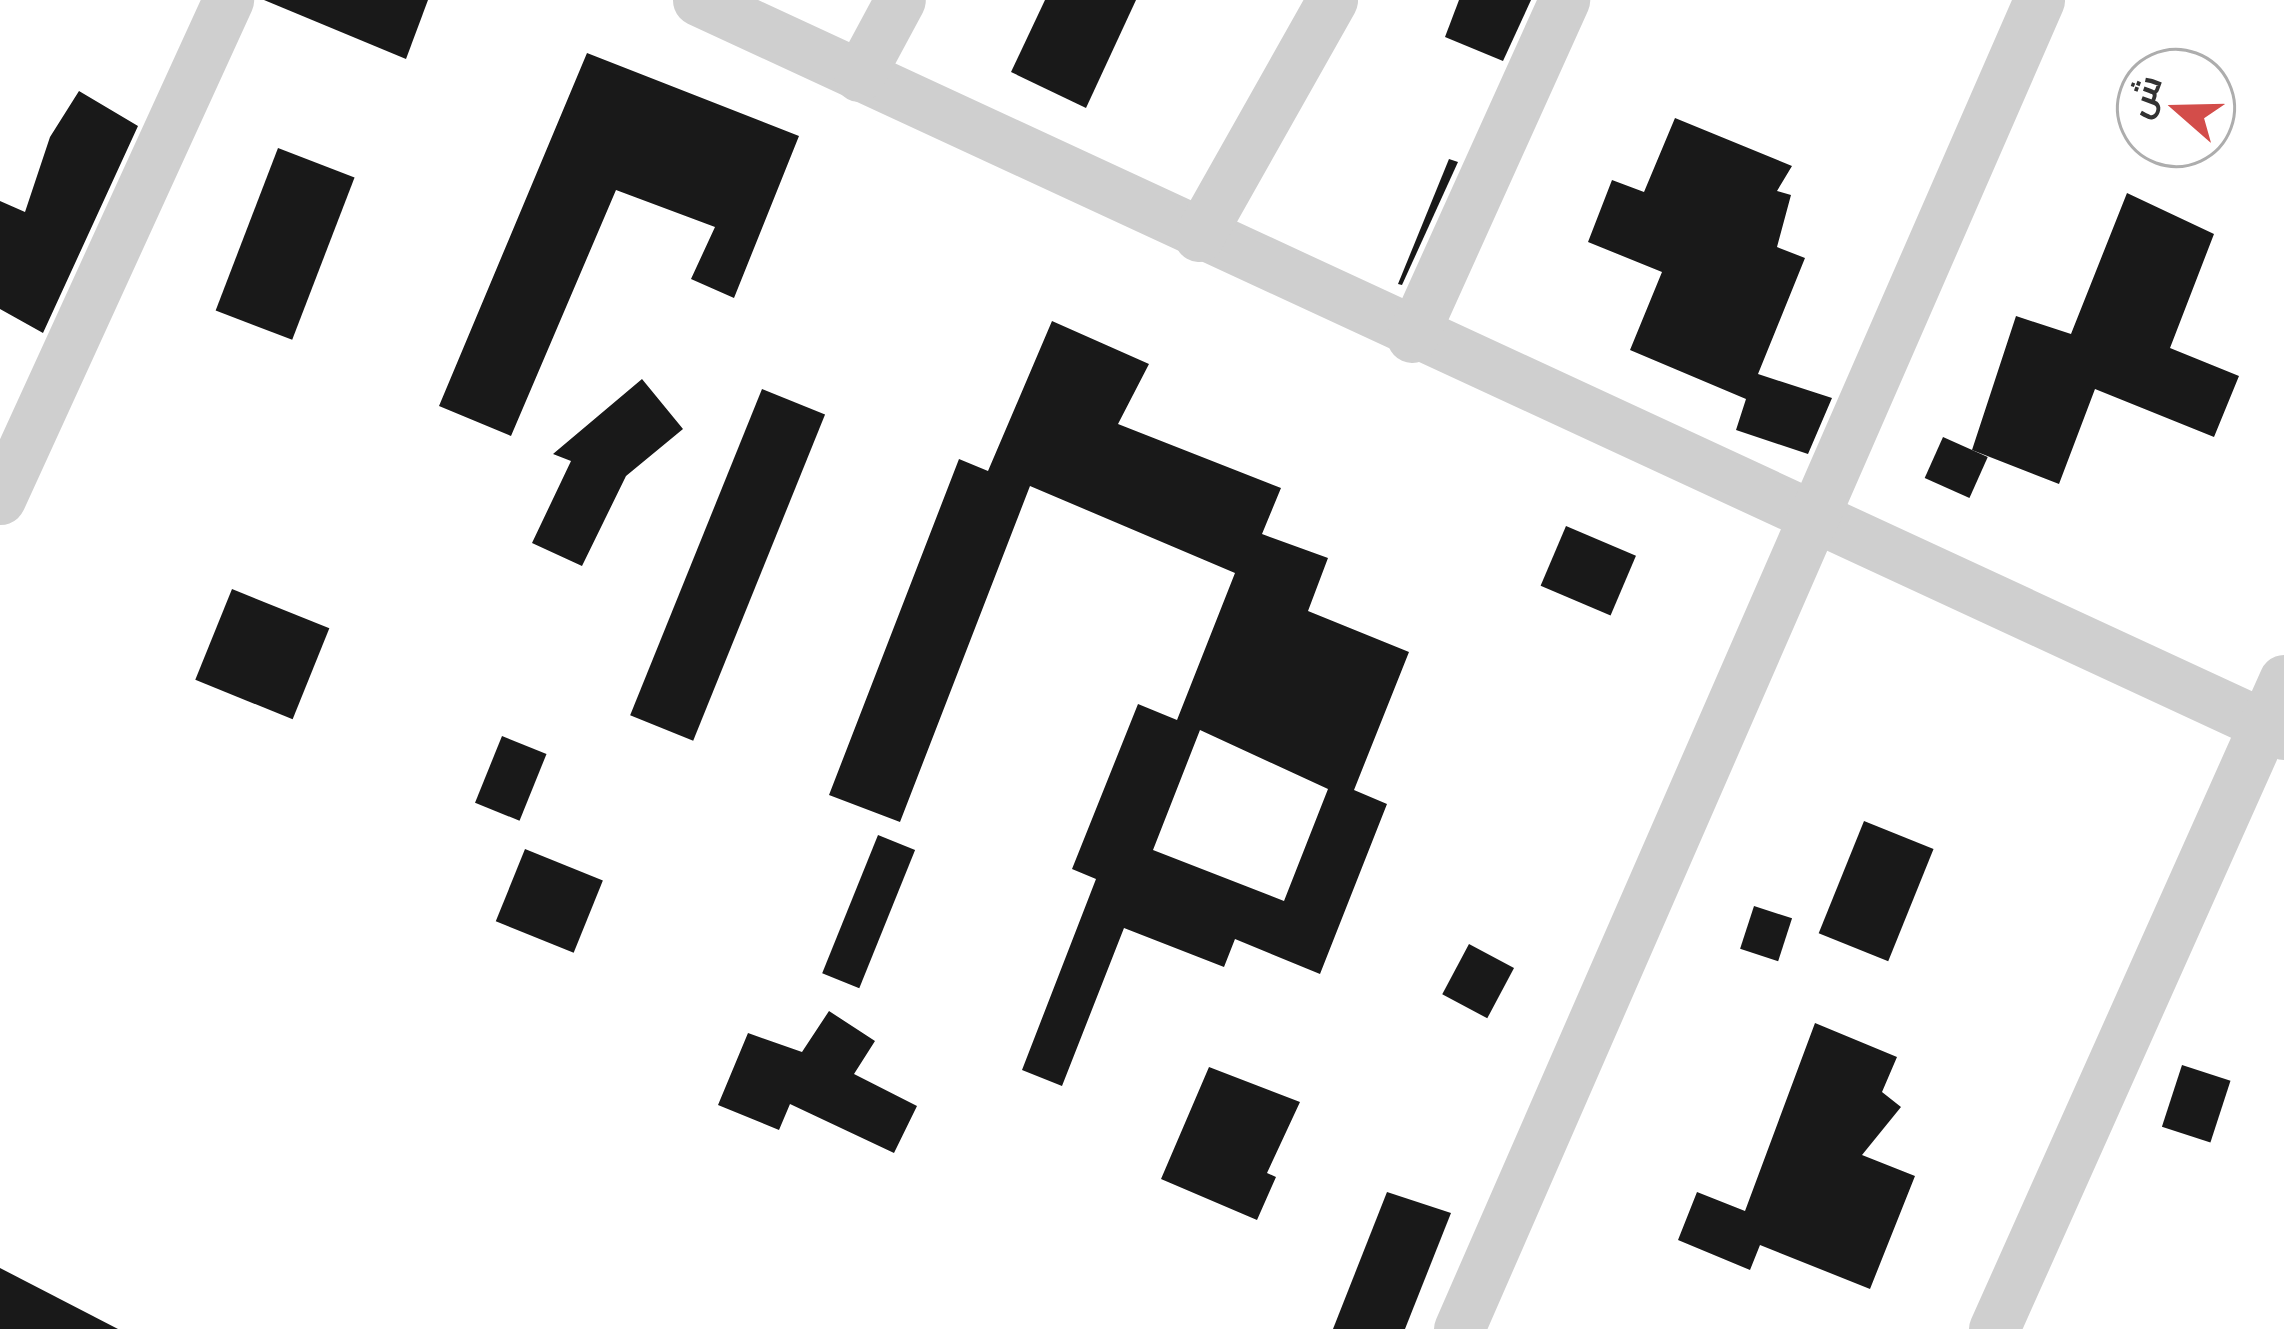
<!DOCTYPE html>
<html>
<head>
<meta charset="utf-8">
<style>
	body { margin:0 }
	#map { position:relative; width:2284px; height:1329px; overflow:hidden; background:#fff; font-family:"Roboto Condensed",Cairo,sans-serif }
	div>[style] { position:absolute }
	.building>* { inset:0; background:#191919; transform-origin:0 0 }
	.minor>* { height:51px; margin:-25.5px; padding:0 25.5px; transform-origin:25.5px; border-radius:25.5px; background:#cfcfcf }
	span { translate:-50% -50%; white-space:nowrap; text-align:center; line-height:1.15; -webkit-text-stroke:12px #fff; paint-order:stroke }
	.north { position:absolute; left:2116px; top:48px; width:120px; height:120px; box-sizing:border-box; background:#fff; border:3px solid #adadad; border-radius:50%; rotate:290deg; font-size:33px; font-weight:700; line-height:48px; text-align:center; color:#323232 }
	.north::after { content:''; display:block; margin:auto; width:42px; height:54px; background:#d34d4a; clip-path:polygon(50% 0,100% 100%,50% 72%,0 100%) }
</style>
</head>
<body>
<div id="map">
	<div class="building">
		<div style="clip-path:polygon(264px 0,428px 0,406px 59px)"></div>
		<div style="clip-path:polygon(1045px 0,1136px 0,1086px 108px,1011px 72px)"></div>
		<div style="clip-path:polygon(1459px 0,1531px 0,1503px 61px,1445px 37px)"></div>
		<div style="clip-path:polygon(587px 53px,799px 136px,734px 298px,691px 279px,715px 227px,616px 190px,511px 436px,439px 406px)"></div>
		<div style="clip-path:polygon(79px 91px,138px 126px,43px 333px,0 309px,0 201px,25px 212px,50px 137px)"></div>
		<div style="clip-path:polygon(1675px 118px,1792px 166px,1777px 191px,1791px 195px,1777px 247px,1805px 258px,1758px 374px,1832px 398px,1808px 454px,1736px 430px,1746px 399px,1630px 350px,1662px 272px,1588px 242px,1612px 180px,1644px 192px)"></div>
		<div style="left:278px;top:148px;width:82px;height:174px;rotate:21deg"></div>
		<div style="clip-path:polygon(1449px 159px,1458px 162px,1402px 285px,1398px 284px)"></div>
		<div style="clip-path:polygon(2127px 193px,2214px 234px,2170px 348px,2239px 376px,2214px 437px,2095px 389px,2059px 484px,1972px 450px,2016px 316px,2071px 334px)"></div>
		<div style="clip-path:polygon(evenodd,1052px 321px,1149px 364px,1118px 424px,1281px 488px,1262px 534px,1328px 558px,1308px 611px,1409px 652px,1354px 790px,1387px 804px,1320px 974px,1235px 939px,1224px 967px,1124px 928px,1062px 1086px,1022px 1070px,1096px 879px,1072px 869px,1138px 704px,1177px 720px,1235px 573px,1030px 486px,900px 822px,829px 795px,959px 459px,988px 471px,1052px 321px,1200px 730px,1328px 789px,1284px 901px,1153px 850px,1200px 730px)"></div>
		<div style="clip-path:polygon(642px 379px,683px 429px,626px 476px,582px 566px,532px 543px,571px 461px,553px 454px)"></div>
		<div style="left:762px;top:389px;width:68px;height:352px;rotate:22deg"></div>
		<div style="left:1943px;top:437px;width:49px;height:45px;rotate:24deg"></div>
		<div style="left:1566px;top:526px;width:76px;height:65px;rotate:23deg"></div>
		<div style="left:232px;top:589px;width:105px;height:98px;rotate:22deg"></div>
		<div style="left:502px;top:736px;width:48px;height:72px;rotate:22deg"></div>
		<div style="left:1864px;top:821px;width:75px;height:121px;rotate:22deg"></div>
		<div style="left:878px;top:835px;width:40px;height:149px;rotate:22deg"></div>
		<div style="left:525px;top:849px;width:84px;height:78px;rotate:22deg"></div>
		<div style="left:1754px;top:906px;width:40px;height:45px;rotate:18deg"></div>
		<div style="left:1469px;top:944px;width:51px;height:57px;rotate:28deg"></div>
		<div style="clip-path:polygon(829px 1011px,875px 1041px,854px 1074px,917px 1106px,894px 1153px,790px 1104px,779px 1130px,718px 1105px,748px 1033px,802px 1052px)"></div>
		<div style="clip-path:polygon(1815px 1023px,1897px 1057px,1882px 1092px,1901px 1107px,1862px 1155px,1915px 1176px,1870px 1289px,1760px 1245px,1750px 1270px,1678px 1240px,1697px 1192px,1745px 1211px)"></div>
		<div style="left:2182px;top:1065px;width:51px;height:65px;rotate:18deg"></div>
		<div style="clip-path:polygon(1209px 1067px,1300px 1102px,1267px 1173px,1276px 1177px,1257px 1220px,1161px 1179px)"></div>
		<div style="clip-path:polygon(1387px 1192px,1451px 1213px,1405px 1329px,1333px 1329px)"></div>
		<div style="clip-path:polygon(0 1268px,118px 1329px,0 1329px)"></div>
	</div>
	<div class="minor">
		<div style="left:698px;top:0;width:1748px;rotate:24.83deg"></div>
		<div style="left:859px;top:76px;width:86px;rotate:-61.7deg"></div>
		<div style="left:1199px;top:236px;width:271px;rotate:-60.6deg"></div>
		<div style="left:1412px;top:337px;width:370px;rotate:-65.7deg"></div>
		<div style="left:0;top:499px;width:549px;rotate:-65.44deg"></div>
		<div style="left:1459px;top:1329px;width:1450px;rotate:-66.42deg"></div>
		<div style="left:1994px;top:1329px;width:711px;rotate:-65.92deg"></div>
	</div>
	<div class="north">ش</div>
</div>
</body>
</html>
